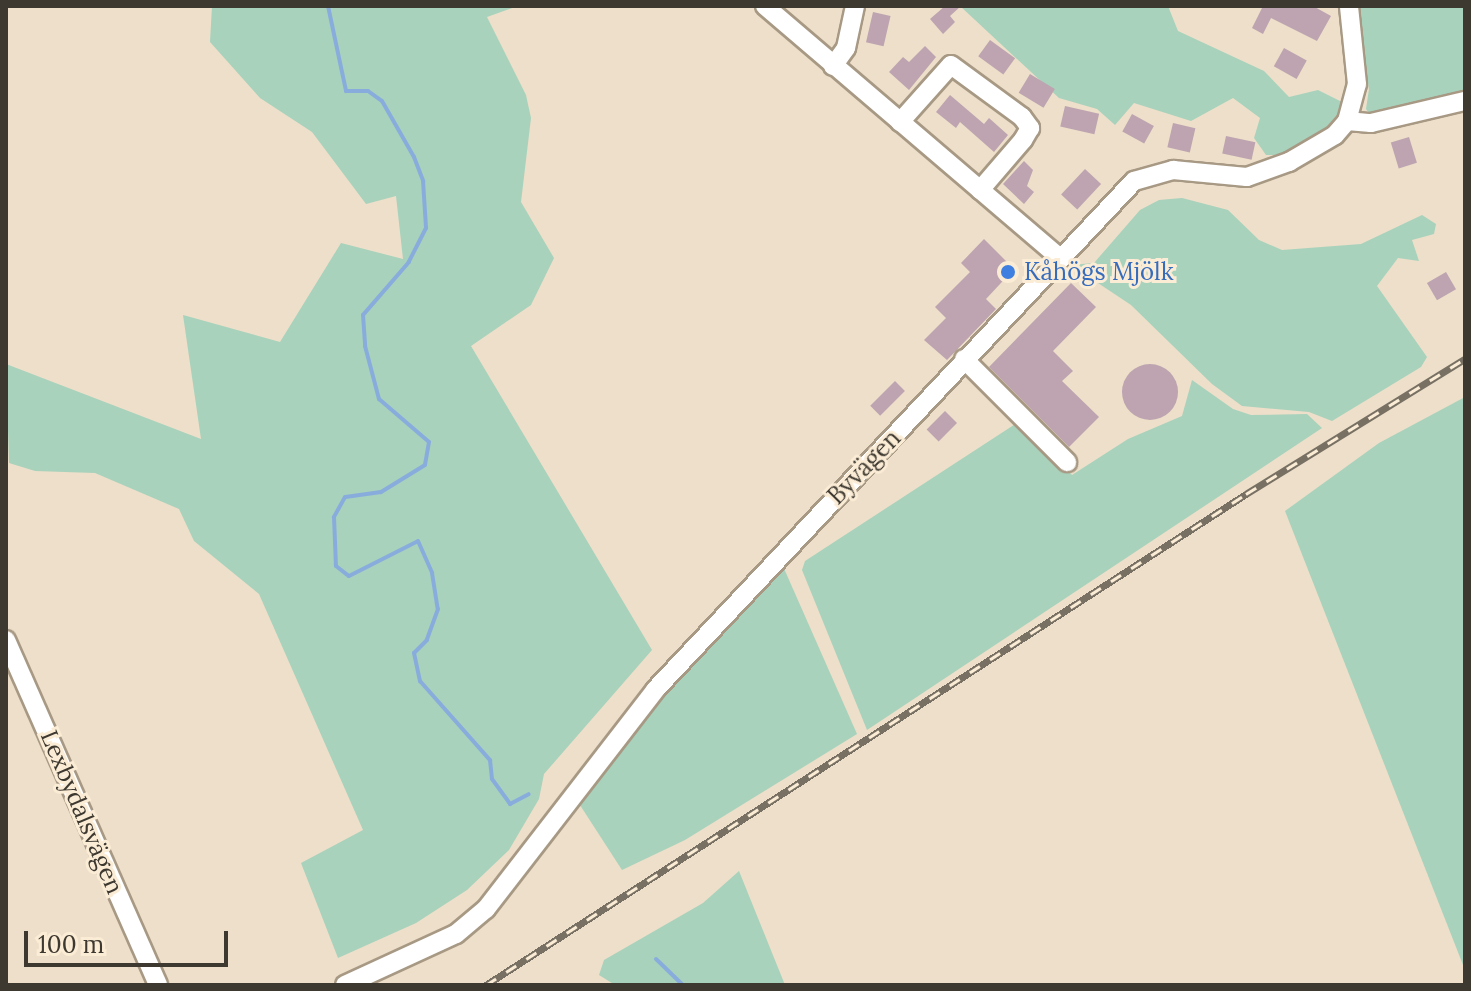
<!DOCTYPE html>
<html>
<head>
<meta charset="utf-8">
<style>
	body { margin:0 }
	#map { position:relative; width:1471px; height:991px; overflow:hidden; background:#eddfc9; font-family:Lora,serif }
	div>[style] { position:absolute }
	.green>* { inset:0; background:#a8d2bc }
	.stream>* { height:4px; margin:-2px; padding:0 2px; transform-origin:2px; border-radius:2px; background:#88addd }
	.building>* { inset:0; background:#bda4b0; transform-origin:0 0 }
	.round { border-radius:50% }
	.roads { filter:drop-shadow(2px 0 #a79984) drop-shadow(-2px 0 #a79984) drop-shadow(0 2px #a79984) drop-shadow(0 -2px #a79984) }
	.minor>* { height:18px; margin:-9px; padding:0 9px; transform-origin:9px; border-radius:9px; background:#fff }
	.rail>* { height:7px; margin-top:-3.5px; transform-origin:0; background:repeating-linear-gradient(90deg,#fbecd6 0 12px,#787063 0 24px); box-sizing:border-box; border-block:2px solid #787063 }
	.dots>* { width:22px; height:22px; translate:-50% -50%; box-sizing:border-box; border:4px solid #fbecd6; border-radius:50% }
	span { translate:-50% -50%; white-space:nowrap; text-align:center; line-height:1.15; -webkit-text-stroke:6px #fbecd6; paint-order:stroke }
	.shop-label { font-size:24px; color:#366cbe }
	.left { translate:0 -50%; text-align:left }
	.street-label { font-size:24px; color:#3e3930 }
	.frame { position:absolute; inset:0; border:8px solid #3e3930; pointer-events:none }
	.scale { position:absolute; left:24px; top:931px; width:204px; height:36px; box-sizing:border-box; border:4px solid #3e3930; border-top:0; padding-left:10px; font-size:24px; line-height:28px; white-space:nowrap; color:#3e3930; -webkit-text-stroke:6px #fbecd6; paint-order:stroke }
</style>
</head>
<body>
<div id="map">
	<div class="green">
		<div style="clip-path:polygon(212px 6px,518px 6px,487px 17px,526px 95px,531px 118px,521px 202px,554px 258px,531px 305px,471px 346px,652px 650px,544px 774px,539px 799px,509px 850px,467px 890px,416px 923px,338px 958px,301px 863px,363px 830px,259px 594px,194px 541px,179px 509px,95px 473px,35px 471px,9px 463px,6px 364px,201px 439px,183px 315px,280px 342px,341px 243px,403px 259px,396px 196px,366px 204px,312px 132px,260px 98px,210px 42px)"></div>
		<div style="clip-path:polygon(960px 6px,1168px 6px,1178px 31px,1264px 71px,1289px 97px,1318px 90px,1346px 104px,1325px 129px,1284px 155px,1266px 155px,1254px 138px,1260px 118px,1233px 98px,1191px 121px,1134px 103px,1115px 125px,1097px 109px,1059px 98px)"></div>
		<div style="clip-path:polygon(1355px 6px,1464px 6px,1465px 97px,1371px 116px,1366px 109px,1369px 89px)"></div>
		<div style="clip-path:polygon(1182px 198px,1228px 210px,1259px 240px,1282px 250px,1361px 244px,1422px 215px,1436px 224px,1434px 234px,1412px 240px,1419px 261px,1398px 258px,1377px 286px,1427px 357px,1421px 367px,1332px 421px,1309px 412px,1242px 406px,1212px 384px,1131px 305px,1071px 265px,1094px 263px,1140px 210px,1159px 200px)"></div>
		<div style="clip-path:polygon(1192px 380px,1233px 409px,1251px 415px,1307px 414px,1322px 428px,867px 730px,802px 570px,805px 561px,1020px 421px,1072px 475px,1128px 439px,1182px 416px)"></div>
		<div style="clip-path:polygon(1465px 397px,1465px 970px,1285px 511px,1379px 443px)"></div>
		<div style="clip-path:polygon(782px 564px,857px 734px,685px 840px,622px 870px,578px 802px,639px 721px)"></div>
		<div style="clip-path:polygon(739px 871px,785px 985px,615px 985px,599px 975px,604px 960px,703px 903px)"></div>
	</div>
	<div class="stream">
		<div style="left:328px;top:6px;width:87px;rotate:78deg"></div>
		<div style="left:346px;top:91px;width:22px"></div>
		<div style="left:368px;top:91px;width:17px;rotate:36deg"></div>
		<div style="left:382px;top:101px;width:64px;rotate:60.3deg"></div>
		<div style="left:414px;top:157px;width:26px;rotate:69deg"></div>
		<div style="left:423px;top:181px;width:47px;rotate:86.3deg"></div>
		<div style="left:426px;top:228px;width:38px;rotate:117deg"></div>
		<div style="left:409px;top:262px;width:70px;rotate:131deg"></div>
		<div style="left:363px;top:315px;width:31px;rotate:86deg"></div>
		<div style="left:365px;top:346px;width:55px;rotate:75.2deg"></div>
		<div style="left:379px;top:399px;width:66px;rotate:40.7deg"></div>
		<div style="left:429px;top:442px;width:23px;rotate:100deg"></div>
		<div style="left:425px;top:465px;width:52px;rotate:148.5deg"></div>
		<div style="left:381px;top:492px;width:36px;rotate:172deg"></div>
		<div style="left:345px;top:497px;width:23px;rotate:119deg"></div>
		<div style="left:334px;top:517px;width:49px;rotate:87.7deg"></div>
		<div style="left:336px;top:566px;width:16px;rotate:38deg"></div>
		<div style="left:349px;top:576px;width:77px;rotate:-26.9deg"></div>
		<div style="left:418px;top:541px;width:35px;rotate:66deg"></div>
		<div style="left:432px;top:573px;width:36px;rotate:81deg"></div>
		<div style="left:438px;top:609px;width:33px;rotate:110deg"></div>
		<div style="left:427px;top:640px;width:18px;rotate:135deg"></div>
		<div style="left:414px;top:653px;width:29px;rotate:78deg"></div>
		<div style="left:420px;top:681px;width:106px;rotate:48.5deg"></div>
		<div style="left:490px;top:760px;width:19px;rotate:84deg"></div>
		<div style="left:492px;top:779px;width:31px;rotate:54deg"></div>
		<div style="left:510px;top:804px;width:21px;rotate:-28deg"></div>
		<div style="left:656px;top:959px;width:37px;rotate:44deg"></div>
	</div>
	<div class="building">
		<div style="clip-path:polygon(945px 6px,961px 6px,950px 16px,955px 22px,943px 34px,930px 19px)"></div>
		<div style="clip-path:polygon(1263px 6px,1313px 6px,1331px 16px,1317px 41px,1271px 18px,1263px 34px,1252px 28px)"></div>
		<div style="left:873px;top:12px;width:18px;height:31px;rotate:13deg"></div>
		<div style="left:990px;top:40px;width:31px;height:20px;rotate:36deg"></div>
		<div style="clip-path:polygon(925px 46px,936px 57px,909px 90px,889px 72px,903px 57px,909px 62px)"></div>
		<div style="left:1284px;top:48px;width:26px;height:21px;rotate:29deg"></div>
		<div style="left:1030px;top:74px;width:29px;height:22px;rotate:31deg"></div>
		<div style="clip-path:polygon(950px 95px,984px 124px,989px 118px,1008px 135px,994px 152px,960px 122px,956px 128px,936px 112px)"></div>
		<div style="left:1065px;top:106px;width:35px;height:21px;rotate:13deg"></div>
		<div style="left:1132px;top:114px;width:25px;height:20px;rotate:29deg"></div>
		<div style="left:1173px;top:123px;width:23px;height:25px;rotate:13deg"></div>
		<div style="left:1226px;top:136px;width:30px;height:18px;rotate:12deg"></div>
		<div style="left:1409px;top:137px;width:27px;height:19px;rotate:73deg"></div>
		<div style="clip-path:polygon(1024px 161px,1033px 170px,1027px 186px,1034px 192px,1024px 204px,1003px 184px)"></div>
		<div style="left:1085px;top:169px;width:22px;height:35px;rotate:43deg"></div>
		<div style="clip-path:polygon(984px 239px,1014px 269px,986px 299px,996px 309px,947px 360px,924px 340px,946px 318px,935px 307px,970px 272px,961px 263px)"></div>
		<div style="left:1446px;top:272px;width:20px;height:22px;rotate:60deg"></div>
		<div style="clip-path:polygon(1071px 283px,1096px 307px,1053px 351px,1073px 371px,1062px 381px,1099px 417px,1069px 447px,989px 367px)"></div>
		<div class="round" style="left:1122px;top:364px;width:56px;height:56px"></div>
		<div style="left:895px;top:381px;width:14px;height:35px;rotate:45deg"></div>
		<div style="left:945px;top:411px;width:17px;height:26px;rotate:45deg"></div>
	</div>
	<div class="roads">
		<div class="minor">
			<div style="left:765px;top:6px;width:387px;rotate:40.5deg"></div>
			<div style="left:833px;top:66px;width:22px;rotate:-54deg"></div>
			<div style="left:846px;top:48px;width:43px;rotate:-77.9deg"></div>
			<div style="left:1347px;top:121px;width:24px;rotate:5deg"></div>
			<div style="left:1371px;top:123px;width:97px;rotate:-13.2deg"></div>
			<div style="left:900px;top:122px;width:76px;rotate:-48.2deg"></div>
			<div style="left:951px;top:65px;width:88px;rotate:36.2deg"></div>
			<div style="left:1022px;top:117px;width:14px;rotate:54deg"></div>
			<div style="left:1030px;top:128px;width:14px;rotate:120deg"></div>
			<div style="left:1023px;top:140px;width:66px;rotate:130.7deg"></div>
			<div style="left:964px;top:359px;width:146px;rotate:45deg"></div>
			<div style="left:6px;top:640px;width:377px;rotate:66.2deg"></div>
			<div style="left:345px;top:985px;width:122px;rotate:-24.7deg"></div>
			<div style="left:456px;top:934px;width:39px;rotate:-40deg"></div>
			<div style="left:486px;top:909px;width:277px;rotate:-52.3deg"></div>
			<div style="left:655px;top:690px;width:699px;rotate:-46.74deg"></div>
			<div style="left:1134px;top:181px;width:41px;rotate:-15.8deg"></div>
			<div style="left:1173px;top:170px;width:74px;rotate:5.4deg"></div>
			<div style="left:1247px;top:177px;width:45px;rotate:-19.7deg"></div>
			<div style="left:1289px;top:162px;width:53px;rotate:-30.4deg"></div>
			<div style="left:1335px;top:135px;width:18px;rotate:-49deg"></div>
			<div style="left:1347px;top:121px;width:38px;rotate:-75deg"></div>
			<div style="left:1357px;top:84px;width:78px;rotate:-95.9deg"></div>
		</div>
	</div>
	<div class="rail">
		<div style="left:486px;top:985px;width:905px;rotate:-32.86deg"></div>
		<div style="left:1246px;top:494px;width:257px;rotate:-31.7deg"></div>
	</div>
	<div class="dots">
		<div style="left:1008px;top:272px;background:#3f7fe0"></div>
	</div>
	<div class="shop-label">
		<span class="left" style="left:1024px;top:272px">Kåhögs Mjölk</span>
	</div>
	<div class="street-label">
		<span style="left:864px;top:467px;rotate:-46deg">Byvägen</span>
		<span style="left:82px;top:812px;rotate:67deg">Lexbydalsvägen</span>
	</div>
	<div class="frame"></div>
	<div class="scale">100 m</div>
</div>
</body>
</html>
